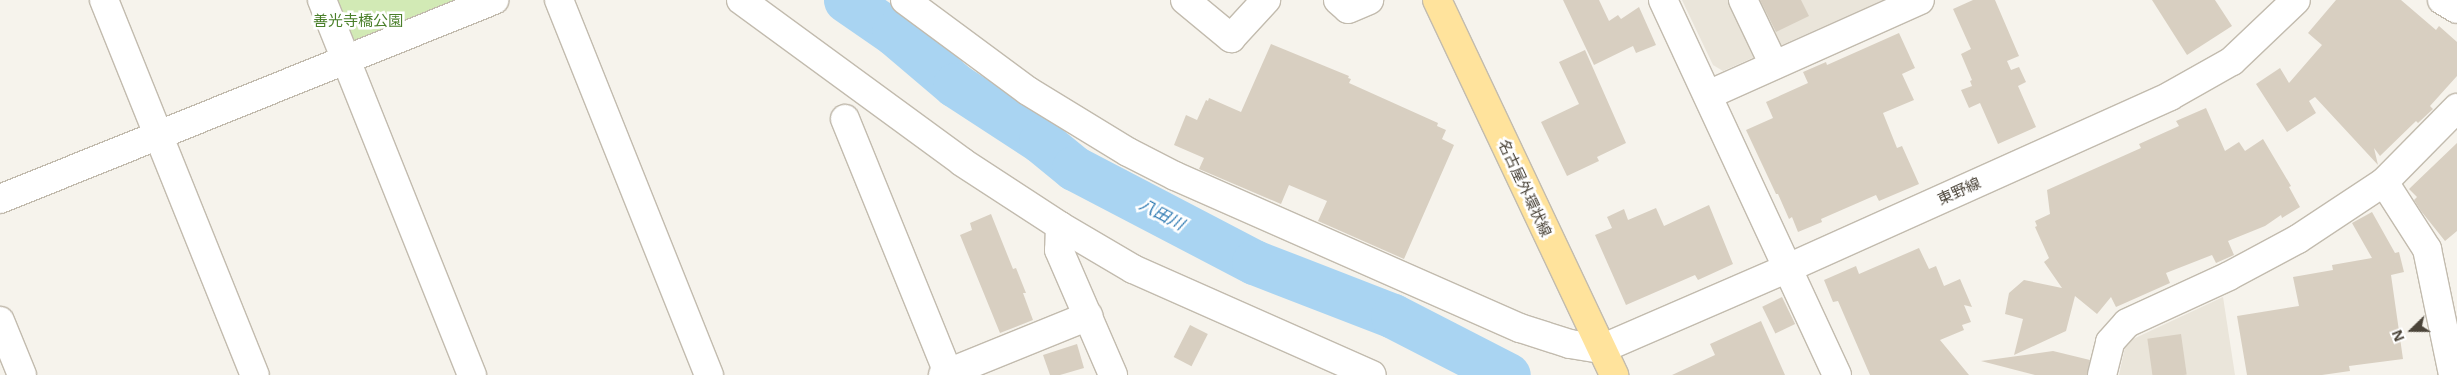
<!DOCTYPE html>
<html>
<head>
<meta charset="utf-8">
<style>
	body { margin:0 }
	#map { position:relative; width:2457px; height:375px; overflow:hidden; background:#f6f3ec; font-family:"Noto Sans","Noto Sans JP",sans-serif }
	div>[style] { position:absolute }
	.residential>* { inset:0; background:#eae5da }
	.green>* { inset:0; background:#d2eab5 }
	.river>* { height:45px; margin:-22.5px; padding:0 22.5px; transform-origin:22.5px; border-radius:22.5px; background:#a9d4f2 }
	.building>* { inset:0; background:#d8cfc1; transform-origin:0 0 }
	.roads { filter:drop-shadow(1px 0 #c2bbae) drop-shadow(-1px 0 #c2bbae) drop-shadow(0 1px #c2bbae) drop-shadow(0 -1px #c2bbae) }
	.minor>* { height:28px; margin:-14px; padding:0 14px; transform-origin:14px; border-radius:14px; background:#fff }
	.major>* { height:28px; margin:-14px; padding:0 14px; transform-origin:14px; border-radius:14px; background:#ffe39c }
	span { translate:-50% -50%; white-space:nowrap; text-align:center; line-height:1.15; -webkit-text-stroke:5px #fff; paint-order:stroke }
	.park-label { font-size:15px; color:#4a7f2a }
	.street-label { font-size:15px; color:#4b4439 }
	.water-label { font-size:16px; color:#2e7ab2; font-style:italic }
	.north { position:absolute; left:2387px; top:305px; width:50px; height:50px; -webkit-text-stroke:4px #fff; paint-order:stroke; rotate:248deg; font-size:14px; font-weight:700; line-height:20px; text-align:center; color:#4b4439 }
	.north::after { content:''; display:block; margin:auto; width:18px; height:22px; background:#4b4439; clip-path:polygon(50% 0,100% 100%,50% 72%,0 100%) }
</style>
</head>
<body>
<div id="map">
	<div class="residential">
		<div style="clip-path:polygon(1682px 0,1884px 0,1723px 71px,1713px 65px)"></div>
		<div style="clip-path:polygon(2223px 297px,2235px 375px,2119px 375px,2125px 347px,2131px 340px)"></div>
	</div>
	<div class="green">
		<div style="clip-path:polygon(327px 0,465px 0,346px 48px)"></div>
	</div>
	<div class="river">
		<div style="left:846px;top:0;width:58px;rotate:34.5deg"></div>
		<div style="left:894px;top:33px;width:80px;rotate:40.4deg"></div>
		<div style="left:955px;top:85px;width:103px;rotate:33.1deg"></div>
		<div style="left:1041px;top:141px;width:43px;rotate:39.3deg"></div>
		<div style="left:1074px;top:168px;width:203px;rotate:27.6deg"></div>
		<div style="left:1254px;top:262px;width:149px;rotate:21.2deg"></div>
		<div style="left:1393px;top:316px;width:129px;rotate:27.2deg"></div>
	</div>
	<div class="building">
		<div style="clip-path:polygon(1563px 0,1599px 0,1609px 21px,1618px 15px,1621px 19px,1639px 7px,1656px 45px,1636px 53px,1633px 46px,1594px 65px)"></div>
		<div style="clip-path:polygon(1760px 0,1801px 0,1809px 16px,1776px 32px)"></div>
		<div style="clip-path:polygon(1973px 0,1995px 0,2019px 56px,2007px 61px,2011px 70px,2019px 67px,2026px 82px,2018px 86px,2036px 127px,1998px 144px,1980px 103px,1969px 108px,1961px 90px,1972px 86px,1970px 81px,1972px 80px,1961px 54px,1971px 49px,1953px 9px)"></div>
		<div style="clip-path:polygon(2152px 0,2215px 0,2232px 26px,2187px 55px)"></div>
		<div style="clip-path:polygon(2336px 0,2401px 0,2436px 30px,2439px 26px,2457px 42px,2457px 76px,2430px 106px,2433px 109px,2418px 123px,2416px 121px,2380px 156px,2374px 148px,2378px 165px,2315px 97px,2309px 101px,2316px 113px,2287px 132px,2256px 84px,2280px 68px,2289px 83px,2322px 45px,2308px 33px)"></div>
		<div style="clip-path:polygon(1899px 33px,1915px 68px,1902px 74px,1914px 100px,1883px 113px,1897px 148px,1902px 146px,1919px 184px,1879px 201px,1876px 195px,1821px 219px,1822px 222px,1798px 232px,1792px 217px,1789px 219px,1778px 194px,1776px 194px,1746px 130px,1773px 118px,1766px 102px,1808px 83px,1803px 72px,1826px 62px,1827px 65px)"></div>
		<div style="clip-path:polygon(1271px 44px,1349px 76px,1348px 78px,1351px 79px,1349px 83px,1438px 123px,1437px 126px,1446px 130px,1442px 139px,1454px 145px,1404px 259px,1318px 221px,1327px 201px,1289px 185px,1281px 204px,1199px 169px,1204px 158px,1174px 145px,1186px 115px,1197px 120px,1206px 100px,1208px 101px,1209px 98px,1241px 112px)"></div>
		<div style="clip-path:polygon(1585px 50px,1626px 143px,1597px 157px,1599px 161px,1567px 176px,1541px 122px,1579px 104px,1559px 62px)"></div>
		<div style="clip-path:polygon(2206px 108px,2225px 151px,2239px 142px,2245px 151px,2263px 139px,2291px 186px,2289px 187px,2300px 207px,2282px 218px,2281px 215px,2265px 226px,2228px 241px,2234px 255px,2216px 263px,2212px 255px,2166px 273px,2170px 283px,2116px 307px,2111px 297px,2097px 314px,2075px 296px,2066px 331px,2014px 355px,2023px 319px,2005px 314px,2009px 293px,2024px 280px,2062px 288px,2044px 262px,2049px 258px,2035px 227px,2037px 226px,2035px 221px,2050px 214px,2047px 190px,2141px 148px,2139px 144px,2179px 126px,2176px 121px)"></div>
		<div style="clip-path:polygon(2457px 143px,2457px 231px,2445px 241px,2421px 211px,2414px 200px,2417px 197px,2409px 189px)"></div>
		<div style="clip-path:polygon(1709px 205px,1733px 264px,1698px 280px,1695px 275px,1626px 305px,1595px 235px,1612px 228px,1607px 217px,1624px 209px,1628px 220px,1656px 208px,1664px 226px)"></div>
		<div style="clip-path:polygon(2372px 212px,2395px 253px,2399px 252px,2404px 272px,2391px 275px,2403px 359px,2349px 366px,2350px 371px,2322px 375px,2247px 375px,2237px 316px,2299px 306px,2293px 277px,2333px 270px,2332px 265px,2372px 258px,2352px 223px)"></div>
		<div style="clip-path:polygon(991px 214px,1013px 269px,1016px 268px,1026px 293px,1023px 293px,1033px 320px,1000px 333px,960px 235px,972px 230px,970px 223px)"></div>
		<div style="clip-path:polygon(1919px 248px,1929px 269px,1936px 266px,1944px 286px,1960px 279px,1972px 307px,1964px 305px,1971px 322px,1962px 325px,1964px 330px,1940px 340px,1969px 375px,1870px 375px,1838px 301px,1833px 302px,1824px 280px,1856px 266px,1859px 274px)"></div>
		<div style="left:1782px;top:297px;width:30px;height:22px;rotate:64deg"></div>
		<div style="clip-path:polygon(1761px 321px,1785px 375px,1672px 375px,1715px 355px,1710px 344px)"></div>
		<div style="left:1190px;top:325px;width:20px;height:36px;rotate:27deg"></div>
		<div style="left:2181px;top:334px;width:41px;height:34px;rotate:82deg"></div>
		<div style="clip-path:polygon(1077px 344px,1084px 368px,1060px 375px,1050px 375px,1043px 355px)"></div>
		<div style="clip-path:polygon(2053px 351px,2090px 360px,2087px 375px,2035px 375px,1981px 361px)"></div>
	</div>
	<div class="roads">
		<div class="minor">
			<div style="left:104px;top:0;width:404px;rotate:68.1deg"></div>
			<div style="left:322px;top:0;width:404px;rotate:68.2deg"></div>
			<div style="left:559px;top:0;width:404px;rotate:68.2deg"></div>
			<div style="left:741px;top:0;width:274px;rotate:36.2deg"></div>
			<div style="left:962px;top:162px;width:117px;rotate:33.1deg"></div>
			<div style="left:1060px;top:226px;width:85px;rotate:30.5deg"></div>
			<div style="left:1133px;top:269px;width:261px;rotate:23.9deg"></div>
			<div style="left:905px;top:0;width:153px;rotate:36.5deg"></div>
			<div style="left:1028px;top:91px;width:117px;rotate:31.4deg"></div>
			<div style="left:1128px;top:152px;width:53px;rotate:27.1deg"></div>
			<div style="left:1175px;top:176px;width:377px;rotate:23.8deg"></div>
			<div style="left:1520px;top:328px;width:52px;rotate:17.7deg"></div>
			<div style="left:1570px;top:344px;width:31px;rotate:9deg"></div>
			<div style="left:1601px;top:349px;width:204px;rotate:-23.4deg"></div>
			<div style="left:1788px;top:268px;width:419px;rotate:-24.2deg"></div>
			<div style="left:2170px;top:96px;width:71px;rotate:-29.4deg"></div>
			<div style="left:2232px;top:61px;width:88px;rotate:-43.6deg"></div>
			<div style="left:1185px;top:0;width:60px;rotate:39.6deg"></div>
			<div style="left:1231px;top:38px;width:52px;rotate:-47.4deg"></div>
			<div style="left:1338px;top:0;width:13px;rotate:42deg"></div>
			<div style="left:1348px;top:9px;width:23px;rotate:-23deg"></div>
			<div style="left:1663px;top:0;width:413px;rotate:65.1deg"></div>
			<div style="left:1743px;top:0;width:72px;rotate:64.5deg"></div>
			<div style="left:2442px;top:0;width:17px;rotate:31deg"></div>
			<div style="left:1708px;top:95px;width:232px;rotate:-24.1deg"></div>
			<div style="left:845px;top:119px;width:276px;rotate:67.9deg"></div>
			<div style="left:2384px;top:182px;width:80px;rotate:57.3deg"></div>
			<div style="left:2427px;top:249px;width:129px;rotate:78.3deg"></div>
			<div style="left:0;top:199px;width:533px;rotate:-21.94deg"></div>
			<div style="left:1060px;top:226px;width:24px;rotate:92deg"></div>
			<div style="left:1059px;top:250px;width:136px;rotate:66.6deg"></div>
			<div style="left:0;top:321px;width:58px;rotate:67.8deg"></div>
			<div style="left:943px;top:375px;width:157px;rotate:-22.1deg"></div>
			<div style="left:2102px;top:375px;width:34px;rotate:-76deg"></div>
			<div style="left:2110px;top:342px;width:25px;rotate:-48deg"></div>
			<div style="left:2127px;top:323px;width:112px;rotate:-24.7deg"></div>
			<div style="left:2229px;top:276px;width:78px;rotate:-28.2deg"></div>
			<div style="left:2298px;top:239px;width:103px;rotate:-33.5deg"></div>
			<div style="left:2384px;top:182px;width:104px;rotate:-45.4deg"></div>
		</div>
		<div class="major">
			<div style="left:1437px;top:0;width:415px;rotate:64.7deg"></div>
		</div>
	</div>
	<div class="park-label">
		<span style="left:358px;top:21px">善光寺橋公園</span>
	</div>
	<div class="street-label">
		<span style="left:1525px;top:188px;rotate:65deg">名古屋外環状線</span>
		<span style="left:1959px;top:191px;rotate:-24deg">東野線</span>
	</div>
	<div class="water-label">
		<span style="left:1162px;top:214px;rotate:28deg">八田川</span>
	</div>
	<div class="north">N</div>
</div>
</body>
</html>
